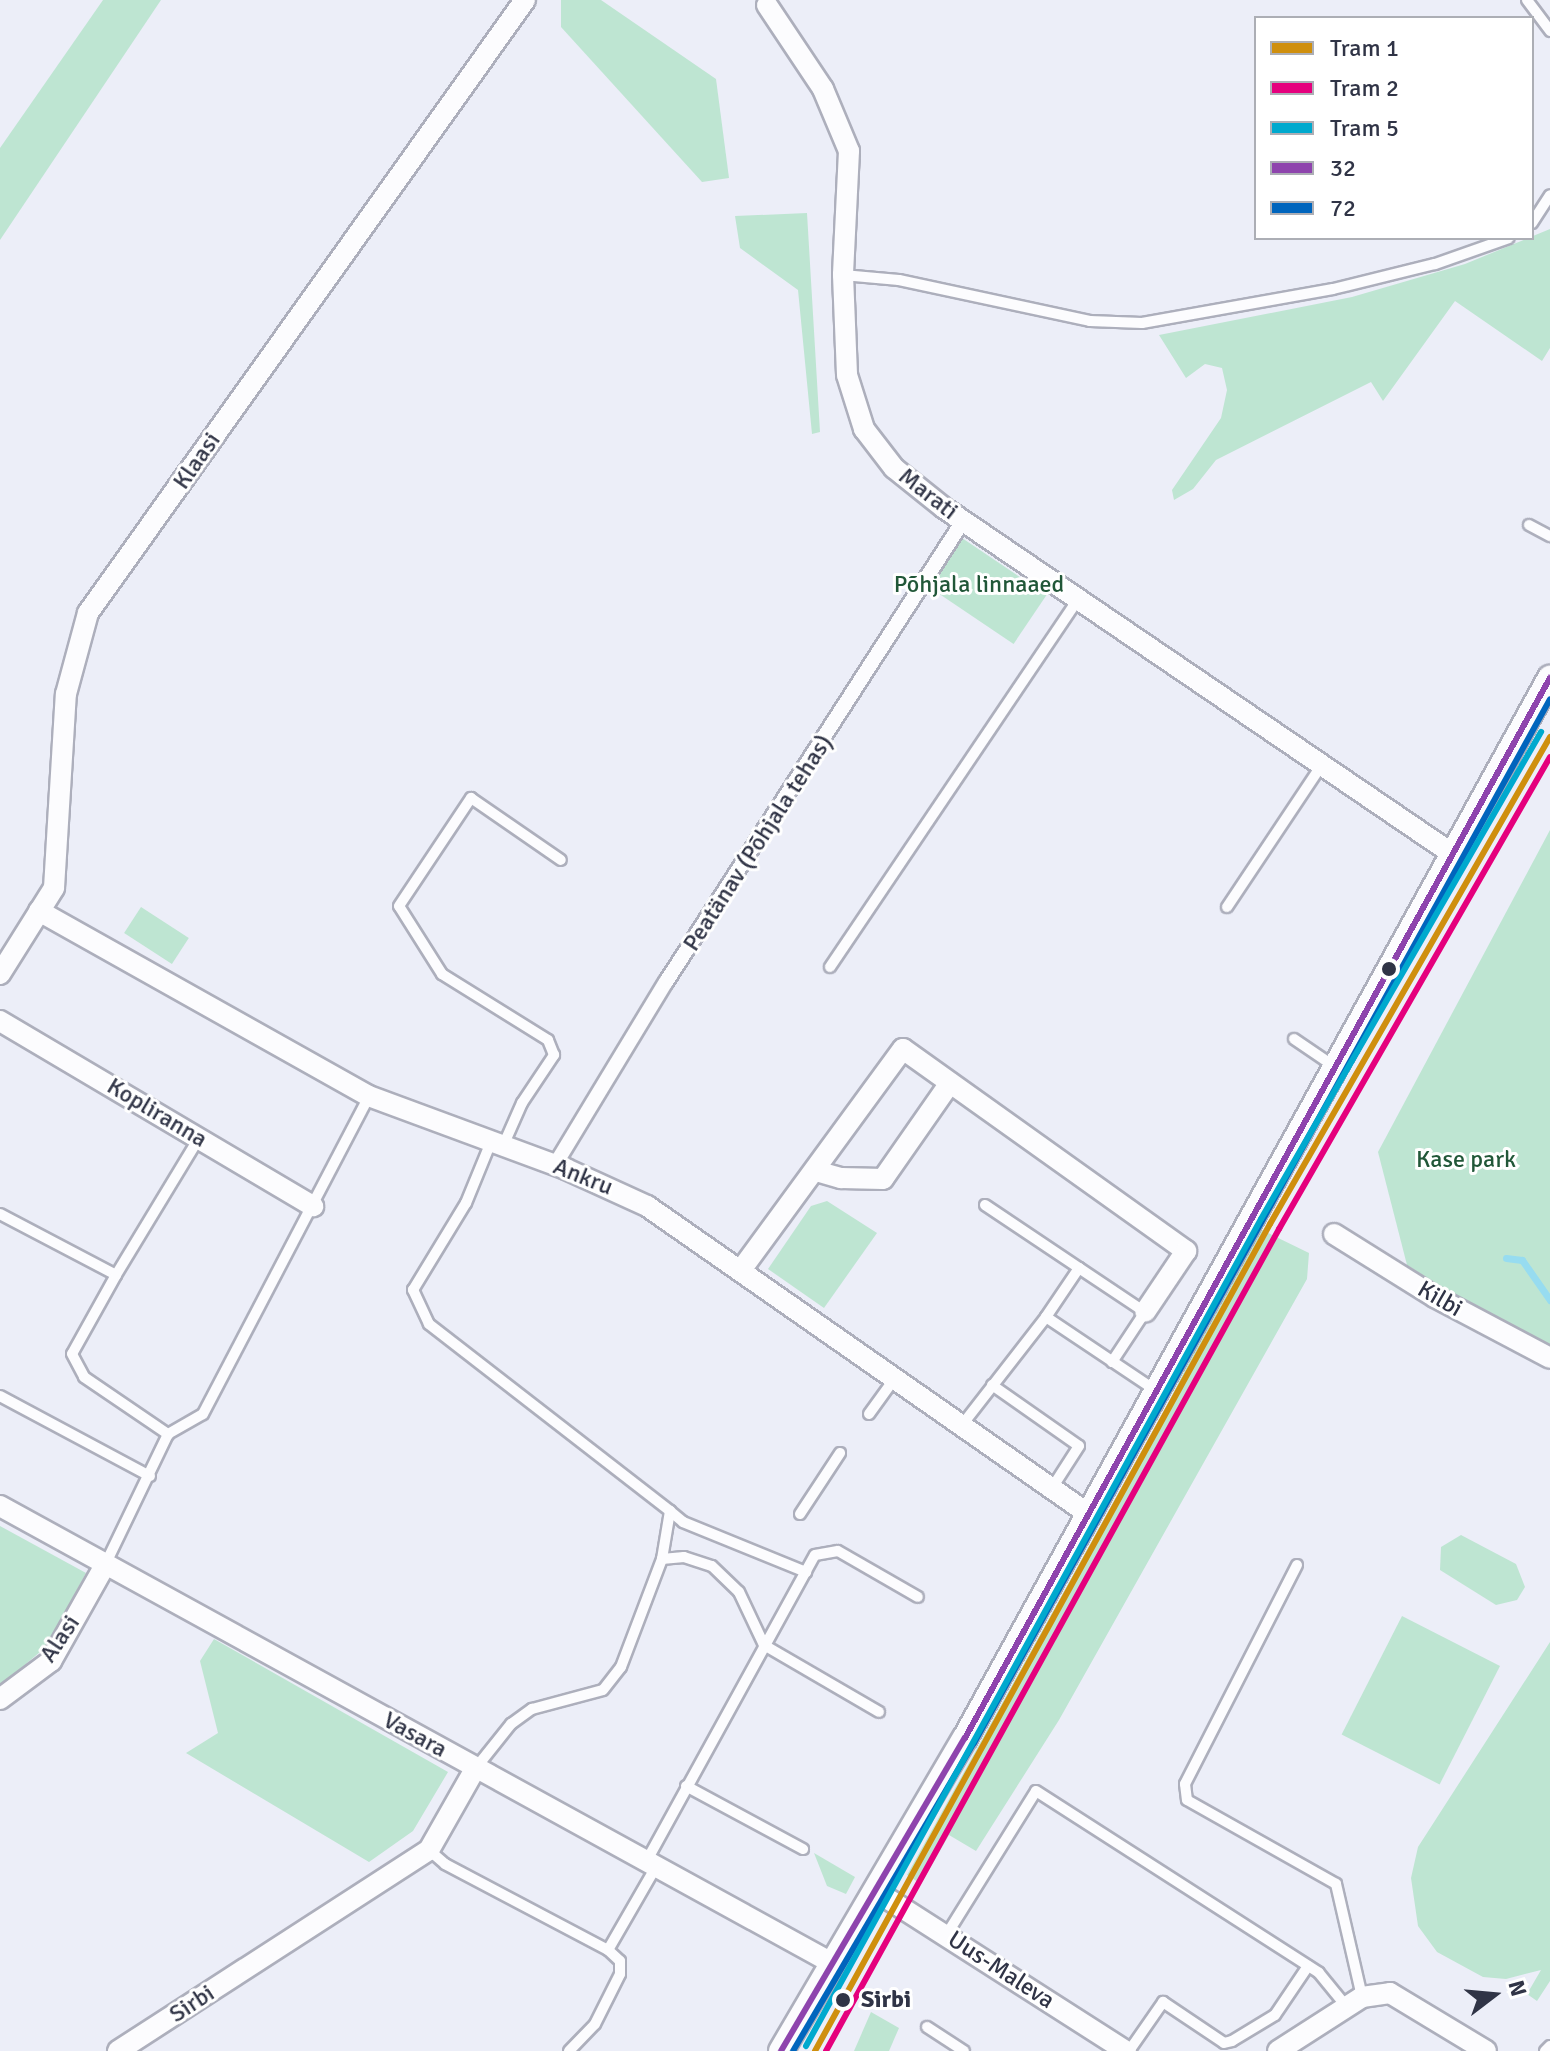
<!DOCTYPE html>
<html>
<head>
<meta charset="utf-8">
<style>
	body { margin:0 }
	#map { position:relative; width:1550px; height:2051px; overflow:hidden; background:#eceef8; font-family:Signika,sans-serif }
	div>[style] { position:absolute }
	.green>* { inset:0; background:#bee5d2; transform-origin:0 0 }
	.stream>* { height:7px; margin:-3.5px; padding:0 3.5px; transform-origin:3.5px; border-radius:3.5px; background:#97dcf0 }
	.roads { filter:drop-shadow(2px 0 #adafbc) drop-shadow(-2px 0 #adafbc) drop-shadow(0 2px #adafbc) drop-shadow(0 -2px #adafbc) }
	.service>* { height:10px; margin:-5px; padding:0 5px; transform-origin:5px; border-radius:5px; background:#fcfcfe }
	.pedestrian>* { height:14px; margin:-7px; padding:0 7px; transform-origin:7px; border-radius:7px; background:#fcfcfe }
	.minor>* { height:20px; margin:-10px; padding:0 10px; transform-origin:10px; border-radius:10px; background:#fcfcfe }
	.tertiary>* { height:24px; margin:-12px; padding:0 12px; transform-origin:12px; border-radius:12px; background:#fcfcfe }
	.bus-1>* { height:6px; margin:-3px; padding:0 3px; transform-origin:3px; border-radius:3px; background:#8e44ad }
	.bus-2>* { height:6px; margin:-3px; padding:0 3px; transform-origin:3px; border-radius:3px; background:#0065bd }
	.tram-1>* { height:6px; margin:-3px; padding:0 3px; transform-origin:3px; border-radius:3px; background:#cf8f0e }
	.tram-2>* { height:6px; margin:-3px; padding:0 3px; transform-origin:3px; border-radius:3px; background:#e5007d }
	.tram-3>* { height:6px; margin:-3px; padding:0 3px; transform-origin:3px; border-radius:3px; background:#00a9ce }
	.dots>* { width:22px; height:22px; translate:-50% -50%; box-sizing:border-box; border:4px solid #fff; border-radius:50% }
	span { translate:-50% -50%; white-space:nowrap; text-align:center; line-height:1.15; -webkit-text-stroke:6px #fff; paint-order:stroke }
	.street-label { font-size:24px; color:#303446 }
	.park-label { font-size:24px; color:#215738 }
	.stop-label { font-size:24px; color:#303446; font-weight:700 }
	.left { translate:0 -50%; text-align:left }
	.legend { position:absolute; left:1254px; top:16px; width:280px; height:224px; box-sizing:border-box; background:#fff; border:2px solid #acaeb5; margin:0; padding:10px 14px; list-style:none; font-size:24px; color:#303446 }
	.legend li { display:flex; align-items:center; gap:16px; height:40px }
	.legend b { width:40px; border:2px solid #acaeb5 }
	.north { position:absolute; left:1454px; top:1955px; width:80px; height:80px; -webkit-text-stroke:6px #fff; paint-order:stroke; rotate:74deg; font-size:22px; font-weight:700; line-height:32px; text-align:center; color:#303446 }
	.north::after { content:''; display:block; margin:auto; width:28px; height:36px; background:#303446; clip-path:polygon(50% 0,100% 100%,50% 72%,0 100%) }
</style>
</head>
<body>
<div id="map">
	<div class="green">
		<div style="clip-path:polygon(103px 0,161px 0,0 240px,0 148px)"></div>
		<div style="clip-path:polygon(561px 0,601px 0,716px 79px,729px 178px,702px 182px,561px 27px)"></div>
		<div style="clip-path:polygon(807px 213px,820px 432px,812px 434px,798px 290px,740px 248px,735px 216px)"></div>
		<div style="clip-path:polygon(1550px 229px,1550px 348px,1542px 361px,1455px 301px,1383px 401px,1371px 382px,1216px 460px,1193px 489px,1174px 500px,1172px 490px,1221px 418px,1227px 390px,1222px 368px,1205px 364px,1186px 378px,1159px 335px,1352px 297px,1465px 264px)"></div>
		<div style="left:962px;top:538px;width:102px;height:59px;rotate:34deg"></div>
		<div style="clip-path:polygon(1550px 830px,1550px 1349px,1511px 1333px,1407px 1265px,1378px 1152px)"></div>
		<div style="left:141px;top:907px;width:57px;height:31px;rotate:33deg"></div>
		<div style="clip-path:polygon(827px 1201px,877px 1233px,824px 1308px,768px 1269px,811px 1206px)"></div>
		<div style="clip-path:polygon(1258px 1228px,1309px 1253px,1307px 1279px,1059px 1720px,976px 1851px,949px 1835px,921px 1884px,907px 1875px,1167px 1405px)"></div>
		<div style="clip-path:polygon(0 1526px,86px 1573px,47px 1646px,0 1686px)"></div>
		<div style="clip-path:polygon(1461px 1535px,1516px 1564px,1525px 1587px,1517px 1600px,1496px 1605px,1440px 1570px,1441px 1547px)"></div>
		<div style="left:1402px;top:1616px;width:110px;height:133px;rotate:27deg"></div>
		<div style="clip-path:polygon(214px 1639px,448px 1772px,413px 1831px,369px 1862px,186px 1753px,218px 1733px,200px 1661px)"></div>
		<div style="clip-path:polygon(1550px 1642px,1550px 1981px,1537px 2001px,1527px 1994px,1541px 1970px,1506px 1979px,1483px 1977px,1437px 1952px,1418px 1926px,1411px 1878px,1418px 1847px)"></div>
		<div style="clip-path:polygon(814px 1853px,855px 1877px,846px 1894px,827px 1886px)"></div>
		<div style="clip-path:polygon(871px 2012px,899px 2028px,889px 2051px,854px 2051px)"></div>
	</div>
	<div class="stream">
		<div style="left:1506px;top:1258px;width:16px;rotate:7deg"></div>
		<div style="left:1522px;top:1260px;width:49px;rotate:55deg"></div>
	</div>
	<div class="roads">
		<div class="service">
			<div style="left:1527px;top:0;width:39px;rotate:53deg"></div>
			<div style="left:1532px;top:223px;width:33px;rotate:-57deg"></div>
			<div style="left:843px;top:275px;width:56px;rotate:5.1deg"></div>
			<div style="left:899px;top:280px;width:195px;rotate:12.1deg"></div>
			<div style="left:1090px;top:321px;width:52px;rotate:2.2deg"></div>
			<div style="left:1142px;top:323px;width:194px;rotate:-10.1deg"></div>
			<div style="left:1333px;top:289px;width:105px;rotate:-13.8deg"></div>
			<div style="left:1435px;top:264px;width:78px;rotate:-19.4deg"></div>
			<div style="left:1529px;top:525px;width:24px;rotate:28deg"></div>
			<div style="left:1227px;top:907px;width:169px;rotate:-56.3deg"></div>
			<div style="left:830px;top:967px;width:443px;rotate:-56deg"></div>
			<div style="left:1294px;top:1039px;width:50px;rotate:34.3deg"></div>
			<div style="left:503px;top:1146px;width:47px;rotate:-66.2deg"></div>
			<div style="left:522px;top:1103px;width:58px;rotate:-56.3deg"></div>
			<div style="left:554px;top:1055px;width:16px;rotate:-112deg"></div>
			<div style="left:548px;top:1040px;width:125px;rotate:-148.1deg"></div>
			<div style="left:442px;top:974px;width:80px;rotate:-122.3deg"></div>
			<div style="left:399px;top:906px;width:130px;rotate:-56.3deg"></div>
			<div style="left:471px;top:798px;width:109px;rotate:34.6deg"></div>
			<div style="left:985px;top:1205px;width:113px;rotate:33.8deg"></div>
			<div style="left:1079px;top:1268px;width:59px;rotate:124deg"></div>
			<div style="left:1046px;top:1317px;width:131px;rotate:33.8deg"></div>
			<div style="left:0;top:1214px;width:131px;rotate:27.7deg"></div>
			<div style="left:116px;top:1275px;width:90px;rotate:119.1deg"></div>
			<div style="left:72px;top:1354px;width:26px;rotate:62deg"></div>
			<div style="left:84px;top:1377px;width:102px;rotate:34.2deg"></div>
			<div style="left:1079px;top:1268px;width:79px;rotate:33.7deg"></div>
			<div style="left:1145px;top:1312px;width:60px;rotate:123.4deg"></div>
			<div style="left:116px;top:1275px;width:160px;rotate:-58.8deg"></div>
			<div style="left:992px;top:1385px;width:106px;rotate:35deg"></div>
			<div style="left:1079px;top:1446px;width:50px;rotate:122.7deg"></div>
			<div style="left:0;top:1396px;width:170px;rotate:28.1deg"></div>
			<div style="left:869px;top:1414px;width:44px;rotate:-54.2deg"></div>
			<div style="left:962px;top:1425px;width:137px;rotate:-52.1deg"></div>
			<div style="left:670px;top:1511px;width:17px;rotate:40deg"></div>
			<div style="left:683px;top:1522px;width:133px;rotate:22.1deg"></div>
			<div style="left:800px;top:1514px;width:73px;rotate:-56.7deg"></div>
			<div style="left:662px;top:1559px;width:22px;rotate:-5deg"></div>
			<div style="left:684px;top:1557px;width:29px;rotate:18deg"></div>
			<div style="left:712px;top:1566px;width:37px;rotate:44deg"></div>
			<div style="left:739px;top:1592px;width:59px;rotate:64.7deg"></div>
			<div style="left:764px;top:1645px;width:133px;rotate:30.2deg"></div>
			<div style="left:105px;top:1565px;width:145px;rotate:-64.3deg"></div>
			<div style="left:168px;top:1434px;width:40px;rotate:-29.7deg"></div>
			<div style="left:203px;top:1414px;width:359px;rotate:-62.4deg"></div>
			<div style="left:1297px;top:1565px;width:246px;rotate:117.1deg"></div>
			<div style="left:1185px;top:1784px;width:16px;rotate:83deg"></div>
			<div style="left:1187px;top:1800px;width:171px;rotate:29.4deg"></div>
			<div style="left:1336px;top:1884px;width:116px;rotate:77deg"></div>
			<div style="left:475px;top:1769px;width:58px;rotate:-51.3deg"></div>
			<div style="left:511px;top:1724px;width:26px;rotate:-36deg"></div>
			<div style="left:532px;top:1709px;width:73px;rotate:-15deg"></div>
			<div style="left:603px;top:1690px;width:29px;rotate:-52deg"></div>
			<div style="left:621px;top:1667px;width:116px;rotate:-69.2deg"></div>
			<div style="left:662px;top:1559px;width:49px;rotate:-80.5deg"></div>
			<div style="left:670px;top:1511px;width:305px;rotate:-142.2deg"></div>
			<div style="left:429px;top:1324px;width:38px;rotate:-115deg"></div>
			<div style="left:413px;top:1290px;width:102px;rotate:-58.7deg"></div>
			<div style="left:466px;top:1203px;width:66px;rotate:-67.7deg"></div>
			<div style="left:686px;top:1786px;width:133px;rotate:28.3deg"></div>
			<div style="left:429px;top:1850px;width:21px;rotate:41deg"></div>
			<div style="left:445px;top:1864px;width:184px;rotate:27.8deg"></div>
			<div style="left:646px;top:1862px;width:350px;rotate:-61.2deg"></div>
			<div style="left:815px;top:1555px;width:23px;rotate:-10deg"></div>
			<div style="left:838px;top:1551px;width:92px;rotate:29.9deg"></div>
			<div style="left:947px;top:1934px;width:168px;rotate:-58.1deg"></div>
			<div style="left:1036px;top:1791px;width:336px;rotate:32.7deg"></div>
			<div style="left:1319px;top:1973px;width:43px;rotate:50.7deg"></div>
			<div style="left:927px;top:2027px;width:44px;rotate:33deg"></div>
			<div style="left:569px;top:2051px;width:37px;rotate:-46deg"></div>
			<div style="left:595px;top:2024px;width:56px;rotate:-63.4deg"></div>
			<div style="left:620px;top:1974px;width:13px;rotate:-90deg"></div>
			<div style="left:620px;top:1961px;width:16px;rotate:-137deg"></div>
			<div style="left:608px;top:1950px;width:96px;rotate:-60deg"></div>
			<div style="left:1129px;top:2051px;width:60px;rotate:-55.2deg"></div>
			<div style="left:1163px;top:2002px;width:73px;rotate:33.9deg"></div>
			<div style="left:1224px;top:2043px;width:8px;rotate:-14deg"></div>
			<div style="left:1232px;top:2041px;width:50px;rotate:-31.2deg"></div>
			<div style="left:1275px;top:2015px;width:59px;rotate:-56deg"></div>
			<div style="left:1545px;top:2051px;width:7px;rotate:-45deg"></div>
		</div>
		<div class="pedestrian">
			<div style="left:555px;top:1165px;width:214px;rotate:-58.8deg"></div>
			<div style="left:666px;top:982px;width:548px;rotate:-57.21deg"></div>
		</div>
		<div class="minor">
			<div style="left:767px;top:5px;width:101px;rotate:56.3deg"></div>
			<div style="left:823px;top:89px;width:67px;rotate:67.2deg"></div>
			<div style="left:849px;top:151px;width:124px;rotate:92.8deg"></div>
			<div style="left:843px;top:275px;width:100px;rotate:87.7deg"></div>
			<div style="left:847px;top:375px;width:57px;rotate:72.5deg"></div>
			<div style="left:864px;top:429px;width:49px;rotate:52.4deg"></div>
			<div style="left:894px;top:468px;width:64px;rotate:38.7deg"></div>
			<div style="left:944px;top:508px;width:617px;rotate:34.23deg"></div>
			<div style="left:39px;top:911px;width:378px;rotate:29.3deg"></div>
			<div style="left:369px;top:1096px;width:210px;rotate:20.3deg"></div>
			<div style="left:566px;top:1169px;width:89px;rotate:24.6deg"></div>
			<div style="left:647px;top:1206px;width:537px;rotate:34.9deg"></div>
			<div style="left:0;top:974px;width:102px;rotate:-57.9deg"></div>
			<div style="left:54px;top:888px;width:194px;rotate:-86.5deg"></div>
			<div style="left:66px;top:694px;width:84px;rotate:-74.8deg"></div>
			<div style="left:88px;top:613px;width:753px;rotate:-54.52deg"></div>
			<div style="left:0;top:1021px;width:364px;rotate:30.6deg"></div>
			<div style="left:816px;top:1171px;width:26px;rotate:16deg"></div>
			<div style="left:841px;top:1178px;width:42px;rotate:1.4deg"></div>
			<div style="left:883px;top:1179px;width:117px;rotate:-55.1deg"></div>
			<div style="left:1334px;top:1234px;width:119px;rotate:32deg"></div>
			<div style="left:1435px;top:1297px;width:130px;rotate:27.9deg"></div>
			<div style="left:741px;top:1270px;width:274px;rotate:-53.8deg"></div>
			<div style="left:903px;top:1049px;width:348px;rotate:35.5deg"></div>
			<div style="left:1186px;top:1251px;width:73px;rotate:123.9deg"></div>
			<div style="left:0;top:1506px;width:947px;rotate:28.78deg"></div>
			<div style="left:0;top:1699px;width:64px;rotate:-36.7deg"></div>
			<div style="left:51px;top:1661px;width:110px;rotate:-60.6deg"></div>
			<div style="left:874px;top:1890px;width:299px;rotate:32.6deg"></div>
			<div style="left:118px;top:2051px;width:370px;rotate:-32.9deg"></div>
			<div style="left:429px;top:1850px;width:93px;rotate:-60.4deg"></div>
			<div style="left:1278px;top:2051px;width:100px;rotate:-32.7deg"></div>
			<div style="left:1362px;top:1997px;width:28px;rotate:-8deg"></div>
			<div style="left:1390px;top:1993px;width:112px;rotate:31.1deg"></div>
		</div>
		<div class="tertiary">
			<div style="left:781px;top:2051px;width:363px;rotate:-59.6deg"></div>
			<div style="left:965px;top:1738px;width:1211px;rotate:-61.11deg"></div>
		</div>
	</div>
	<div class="bus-1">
		<div style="left:781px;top:2051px;width:363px;rotate:-59.6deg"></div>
		<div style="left:965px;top:1738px;width:1211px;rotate:-61.11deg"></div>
	</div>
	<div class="bus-2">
		<div style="left:793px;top:2051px;width:357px;rotate:-59.6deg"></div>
		<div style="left:974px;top:1743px;width:1192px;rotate:-61.11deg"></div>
	</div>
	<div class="tram-1">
		<div style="left:815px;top:2051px;width:944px;rotate:-61.18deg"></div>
		<div style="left:1270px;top:1224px;width:562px;rotate:-60.1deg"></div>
	</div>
	<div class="tram-2">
		<div style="left:826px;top:2051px;width:939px;rotate:-61.14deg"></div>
		<div style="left:1279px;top:1229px;width:544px;rotate:-60.14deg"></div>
	</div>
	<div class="tram-3">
		<div style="left:806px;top:2046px;width:944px;rotate:-61.18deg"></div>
		<div style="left:1261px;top:1219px;width:562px;rotate:-60.1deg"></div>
	</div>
	<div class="dots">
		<div style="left:1389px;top:969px;background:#303446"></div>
		<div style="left:843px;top:2000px;background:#303446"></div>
	</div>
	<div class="street-label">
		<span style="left:197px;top:461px;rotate:-55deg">Klaasi</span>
		<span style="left:928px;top:494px;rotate:38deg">Marati</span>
		<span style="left:758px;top:843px;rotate:-57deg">Peatänav (Põhjala tehas)</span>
		<span style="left:157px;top:1113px;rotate:31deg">Kopliranna</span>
		<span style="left:583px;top:1177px;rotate:22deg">Ankru</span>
		<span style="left:1440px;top:1299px;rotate:30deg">Kilbi</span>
		<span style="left:60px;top:1639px;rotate:-56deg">Alasi</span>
		<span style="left:415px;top:1735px;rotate:29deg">Vasara</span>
		<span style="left:1001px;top:1970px;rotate:33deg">Uus-Maleva</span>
		<span style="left:192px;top:2004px;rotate:-33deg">Sirbi</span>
	</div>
	<div class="park-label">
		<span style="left:979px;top:585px">Põhjala linnaaed</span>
		<span style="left:1466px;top:1160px">Kase park</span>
	</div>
	<div class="stop-label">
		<span class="left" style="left:861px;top:2000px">Sirbi</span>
	</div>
	<ul class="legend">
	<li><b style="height:10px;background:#cf8f0e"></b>Tram 1</li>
	<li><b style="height:10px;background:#e5007d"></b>Tram 2</li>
	<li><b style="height:10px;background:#00a9ce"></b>Tram 5</li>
	<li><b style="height:10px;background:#8e44ad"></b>32</li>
	<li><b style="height:10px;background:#0065bd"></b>72</li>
	</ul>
	<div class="north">N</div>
</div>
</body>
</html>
